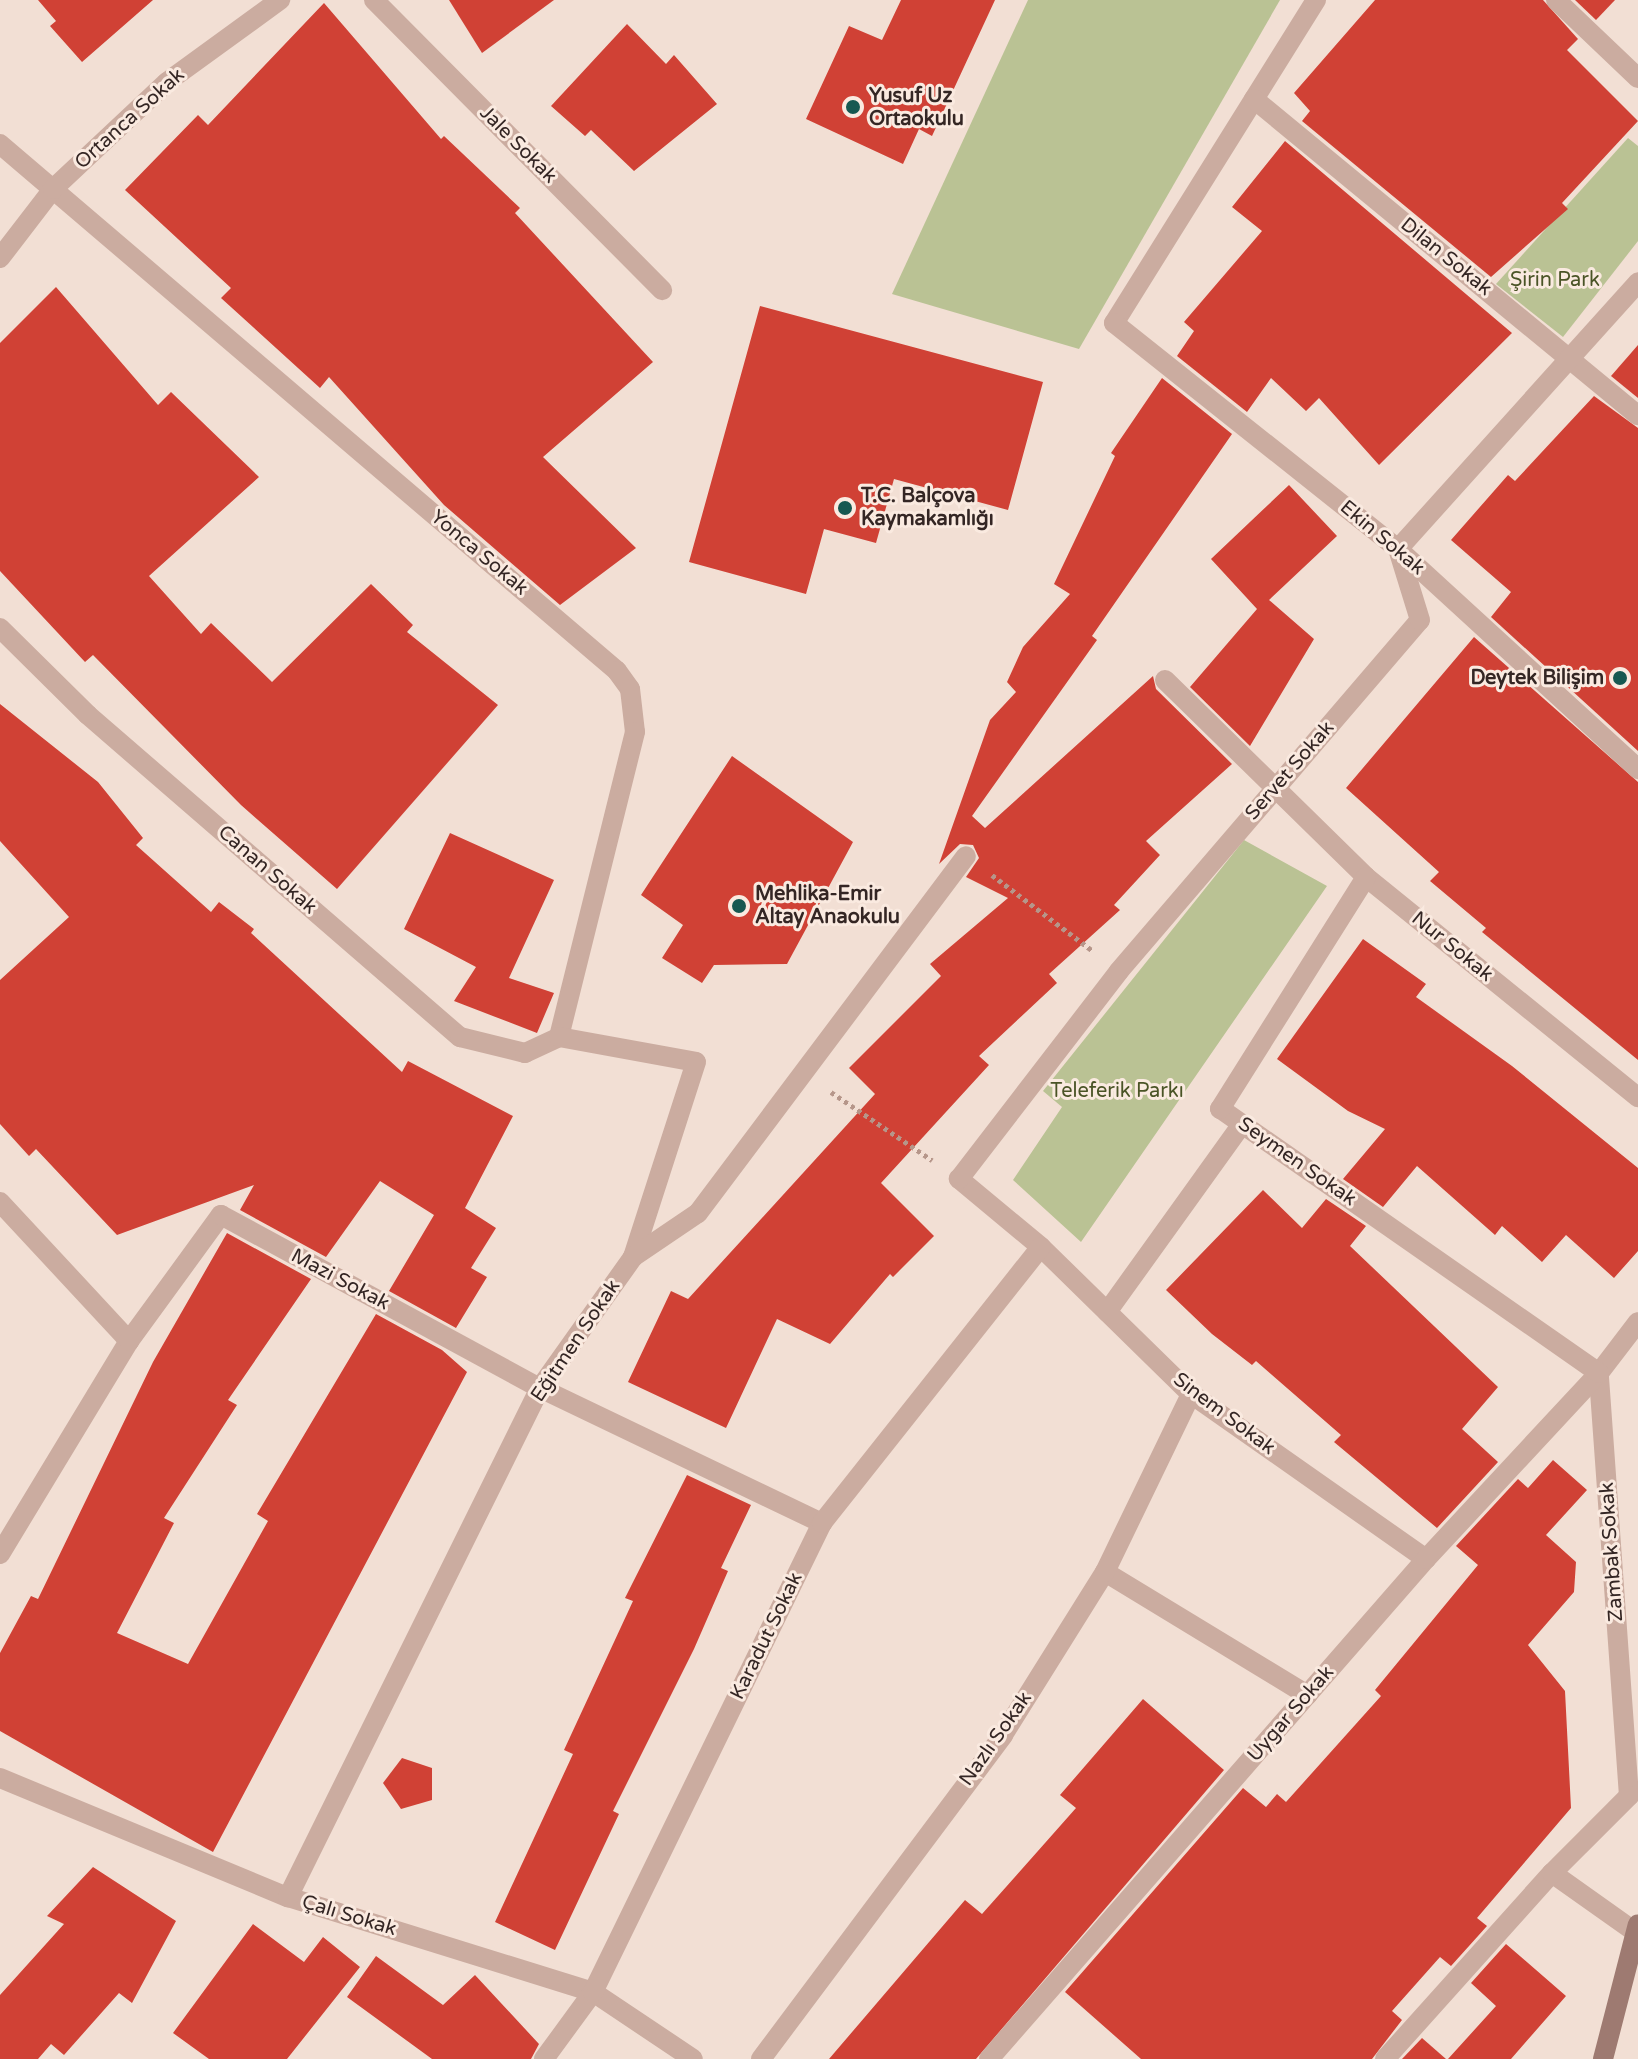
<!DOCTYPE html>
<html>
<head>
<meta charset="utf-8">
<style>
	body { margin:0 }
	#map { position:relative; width:1638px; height:2059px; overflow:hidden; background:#f2dfd4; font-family:"Varela Round",sans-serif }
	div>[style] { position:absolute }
	.green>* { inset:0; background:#bac294 }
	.building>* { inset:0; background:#d04135 }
	.path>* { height:5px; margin-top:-2.5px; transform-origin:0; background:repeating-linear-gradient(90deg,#b6968a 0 4px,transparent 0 8px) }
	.service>* { height:20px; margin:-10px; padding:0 10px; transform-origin:10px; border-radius:10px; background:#cbaca0 }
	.minor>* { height:20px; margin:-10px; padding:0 10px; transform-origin:10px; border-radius:10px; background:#cbaca0 }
	.secondary>* { height:20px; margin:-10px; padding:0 10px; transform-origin:10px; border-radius:10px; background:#9e7a71 }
	.dots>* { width:22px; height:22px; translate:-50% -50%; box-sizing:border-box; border:4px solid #faeae0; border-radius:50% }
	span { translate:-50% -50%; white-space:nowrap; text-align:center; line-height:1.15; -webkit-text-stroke:6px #faeae0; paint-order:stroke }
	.poi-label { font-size:20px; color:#342624; font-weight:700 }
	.left { translate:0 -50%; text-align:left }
	.right { translate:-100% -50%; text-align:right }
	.street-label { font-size:20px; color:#342624 }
	.park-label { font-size:20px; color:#4a5426 }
</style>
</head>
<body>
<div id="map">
	<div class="green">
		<div style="clip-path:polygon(1028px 0,1280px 0,1079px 349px,892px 294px)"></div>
		<div style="clip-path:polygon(1628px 138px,1638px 146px,1638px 241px,1563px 337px,1496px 284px)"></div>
		<div style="clip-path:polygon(1244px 840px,1327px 886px,1081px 1242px,1013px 1180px,1062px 1107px,1043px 1091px)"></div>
	</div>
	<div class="building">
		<div style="clip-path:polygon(38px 0,153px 0,82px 62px,50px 26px,56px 21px)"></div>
		<div style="clip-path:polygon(449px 0,554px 0,482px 53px)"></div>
		<div style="clip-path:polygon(901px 0,995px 0,932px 136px,919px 129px,903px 164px,806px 119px,849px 26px,882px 40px)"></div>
		<div style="clip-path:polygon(1375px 0,1543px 0,1578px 39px,1567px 50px,1638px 121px,1562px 203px,1568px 209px,1491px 277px,1302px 121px,1310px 111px,1294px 93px)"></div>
		<div style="clip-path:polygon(1575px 0,1615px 0,1596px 20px)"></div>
		<div style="clip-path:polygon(324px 3px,441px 139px,444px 136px,520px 208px,515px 213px,653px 362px,543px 457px,636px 548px,560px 605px,444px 505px,329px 377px,320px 388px,221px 298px,231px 288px,125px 190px,198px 115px,208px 125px)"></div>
		<div style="clip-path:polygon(627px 24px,666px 64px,674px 55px,717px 104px,634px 171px,591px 130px,585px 136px,551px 106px)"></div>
		<div style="clip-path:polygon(1285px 141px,1512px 333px,1379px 465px,1319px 398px,1306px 411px,1271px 378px,1247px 412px,1177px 356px,1194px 331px,1184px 322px,1262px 231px,1232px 207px)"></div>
		<div style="clip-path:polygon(56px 287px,158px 405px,171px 392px,259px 477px,149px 576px,201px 634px,211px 623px,272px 682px,371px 584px,413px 625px,407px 632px,498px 705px,337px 889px,241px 805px,93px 655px,85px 662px,0 571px,0 343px)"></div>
		<div style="clip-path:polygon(760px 306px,1043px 382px,1008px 510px,894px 479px,876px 543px,824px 529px,806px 594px,689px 562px)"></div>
		<div style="clip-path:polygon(1638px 345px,1638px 398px,1611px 376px)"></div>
		<div style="clip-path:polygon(1162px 378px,1232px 434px,1092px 636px,1097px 640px,972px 816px,985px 828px,1153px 676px,1156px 689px,1232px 764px,1146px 841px,1160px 855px,1114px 905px,1120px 910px,1049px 974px,1057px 983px,979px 1056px,989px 1065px,881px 1183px,934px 1236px,893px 1277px,890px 1274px,830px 1344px,777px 1319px,726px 1428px,628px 1382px,671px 1291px,688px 1299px,875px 1094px,849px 1068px,941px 976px,930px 964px,1008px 898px,966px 877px,979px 858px,973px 845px,960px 844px,939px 864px,990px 720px,1016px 692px,1007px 682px,1023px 647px,1070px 594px,1054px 584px,1115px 456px,1111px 453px)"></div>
		<div style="clip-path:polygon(1594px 396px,1638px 428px,1638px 751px,1491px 617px,1511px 592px,1451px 540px,1508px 475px,1515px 481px)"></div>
		<div style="clip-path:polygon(1289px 485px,1337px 536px,1269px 600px,1314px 639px,1250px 746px,1190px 687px,1257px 609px,1211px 559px)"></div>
		<div style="clip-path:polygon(1474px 637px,1638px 782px,1638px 1060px,1482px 932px,1486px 928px,1430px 881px,1439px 872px,1346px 788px)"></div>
		<div style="clip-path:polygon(0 704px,98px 782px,143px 838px,136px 845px,211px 912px,219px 902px,254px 929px,251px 933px,402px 1072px,408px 1061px,513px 1116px,465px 1208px,496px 1228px,471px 1268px,487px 1277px,456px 1328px,389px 1291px,434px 1215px,380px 1181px,326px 1257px,240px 1210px,254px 1185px,117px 1235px,36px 1149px,29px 1156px,0 1124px,0 980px,69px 917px,0 841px)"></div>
		<div style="clip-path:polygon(732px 756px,853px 842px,787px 964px,714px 965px,702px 983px,662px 958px,683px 925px,641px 895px)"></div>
		<div style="clip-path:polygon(450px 833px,554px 880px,509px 978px,554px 993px,537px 1033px,454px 1001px,476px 967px,404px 929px)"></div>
		<div style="clip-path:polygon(1363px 939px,1426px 984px,1416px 997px,1512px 1066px,1638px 1168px,1638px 1251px,1614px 1278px,1566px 1235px,1542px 1262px,1502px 1226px,1495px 1235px,1417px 1166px,1383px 1207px,1343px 1179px,1385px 1129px,1348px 1111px,1277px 1059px)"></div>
		<div style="clip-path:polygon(1263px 1190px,1302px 1228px,1326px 1199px,1366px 1226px,1350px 1246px,1498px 1387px,1462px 1429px,1498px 1462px,1437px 1528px,1334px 1442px,1341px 1435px,1256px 1361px,1252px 1365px,1212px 1334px,1166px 1290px)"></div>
		<div style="clip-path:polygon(227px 1233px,311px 1279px,228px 1400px,237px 1405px,164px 1518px,174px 1523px,117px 1633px,188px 1664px,268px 1521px,257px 1514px,376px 1314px,442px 1350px,467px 1372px,213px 1852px,0 1731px,0 1653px,31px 1596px,38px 1599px,153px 1362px)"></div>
		<div style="clip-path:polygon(1553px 1460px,1587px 1490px,1546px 1535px,1576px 1562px,1574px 1592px,1528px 1645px,1565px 1691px,1571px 1808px,1477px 1918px,1487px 1926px,1451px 1966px,1440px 1957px,1392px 2011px,1402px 2020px,1372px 2059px,1141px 2059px,1065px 1992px,1243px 1788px,1266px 1807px,1277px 1794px,1286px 1802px,1381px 1696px,1375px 1690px,1478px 1565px,1456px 1546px,1518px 1479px,1528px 1488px)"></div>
		<div style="clip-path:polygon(687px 1475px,751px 1505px,721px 1568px,728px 1571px,694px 1649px,613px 1811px,619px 1814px,555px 1950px,495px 1922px,573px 1754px,564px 1750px,633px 1601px,625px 1598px)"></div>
		<div style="clip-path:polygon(1143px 1699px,1224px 1770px,976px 2059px,829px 2059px,965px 1900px,982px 1914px,1076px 1808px,1060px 1795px)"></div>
		<div style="clip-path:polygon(402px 1758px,432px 1768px,432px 1800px,401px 1809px,383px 1783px)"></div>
		<div style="clip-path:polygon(93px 1867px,176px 1921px,132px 2003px,119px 1993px,64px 2055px,51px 2044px,38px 2059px,0 2059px,0 1995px,64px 1924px,47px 1916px)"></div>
		<div style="clip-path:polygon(253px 1924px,304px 1962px,323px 1937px,360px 1967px,287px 2059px,209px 2059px,173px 2033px)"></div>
		<div style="clip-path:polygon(1506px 1944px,1566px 1996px,1511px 2059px,1448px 2059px,1496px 2006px,1471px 1983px)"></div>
		<div style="clip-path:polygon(376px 1956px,443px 2005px,475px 1975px,539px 2044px,531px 2059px,432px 2059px,347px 1997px)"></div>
		<div style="clip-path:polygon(1422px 2038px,1446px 2059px,1402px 2059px)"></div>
	</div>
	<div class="path">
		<div style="left:992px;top:875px;width:126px;rotate:37deg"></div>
		<div style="left:831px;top:1092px;width:122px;rotate:34deg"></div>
	</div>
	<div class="service">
		<div style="left:1105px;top:1572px;width:237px;rotate:31.3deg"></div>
	</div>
	<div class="minor">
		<div style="left:374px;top:0;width:409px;rotate:45.2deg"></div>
		<div style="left:1316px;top:0;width:381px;rotate:122deg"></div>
		<div style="left:1114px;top:323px;width:363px;rotate:38.5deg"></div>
		<div style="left:1398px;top:549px;width:326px;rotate:42.5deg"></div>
		<div style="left:1556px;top:0;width:113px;rotate:43.6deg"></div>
		<div style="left:1254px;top:99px;width:497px;rotate:39.5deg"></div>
		<div style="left:0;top:144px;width:811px;rotate:40.5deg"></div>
		<div style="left:617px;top:671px;width:22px;rotate:54deg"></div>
		<div style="left:630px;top:689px;width:43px;rotate:83.4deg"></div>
		<div style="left:635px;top:732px;width:314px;rotate:104deg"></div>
		<div style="left:0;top:258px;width:87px;rotate:-52.5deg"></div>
		<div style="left:53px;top:189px;width:156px;rotate:-43.2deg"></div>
		<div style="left:167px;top:82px;width:140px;rotate:-36deg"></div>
		<div style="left:0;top:628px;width:124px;rotate:44.7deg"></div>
		<div style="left:88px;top:715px;width:492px;rotate:40.9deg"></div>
		<div style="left:460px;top:1037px;width:67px;rotate:13.8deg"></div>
		<div style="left:525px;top:1053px;width:38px;rotate:-25deg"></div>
		<div style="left:1165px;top:680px;width:281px;rotate:44.4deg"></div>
		<div style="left:1366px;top:877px;width:350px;rotate:39deg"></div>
		<div style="left:559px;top:1037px;width:139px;rotate:10.3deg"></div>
		<div style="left:696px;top:1062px;width:205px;rotate:107.9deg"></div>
		<div style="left:0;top:1202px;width:190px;rotate:47.1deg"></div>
		<div style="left:1107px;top:1312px;width:231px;rotate:-54.3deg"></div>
		<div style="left:0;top:1554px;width:249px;rotate:-58.8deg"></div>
		<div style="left:129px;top:1341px;width:156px;rotate:-53.9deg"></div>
		<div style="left:221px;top:1215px;width:363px;rotate:28.5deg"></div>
		<div style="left:540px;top:1388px;width:313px;rotate:25.6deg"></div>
		<div style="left:1426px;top:1559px;width:287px;rotate:-144.9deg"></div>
		<div style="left:1191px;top:1394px;width:210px;rotate:-135.6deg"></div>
		<div style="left:1041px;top:1247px;width:107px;rotate:-140.3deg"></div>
		<div style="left:959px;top:1179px;width:262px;rotate:-52.4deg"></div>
		<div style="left:1119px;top:971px;width:462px;rotate:-49.4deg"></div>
		<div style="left:1420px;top:620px;width:74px;rotate:-107.2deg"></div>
		<div style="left:1398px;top:549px;width:359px;rotate:-48deg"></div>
		<div style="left:0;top:1778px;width:312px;rotate:22.5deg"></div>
		<div style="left:288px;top:1897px;width:319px;rotate:17.3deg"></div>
		<div style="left:593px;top:1992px;width:120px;rotate:33.8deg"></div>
		<div style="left:1629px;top:1796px;width:424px;rotate:-94.1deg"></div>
		<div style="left:1599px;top:1373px;width:64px;rotate:-52.6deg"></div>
		<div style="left:1552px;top:1873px;width:100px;rotate:35.3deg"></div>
		<div style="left:288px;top:1897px;width:568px;rotate:-63.66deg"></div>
		<div style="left:540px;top:1388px;width:161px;rotate:-54.6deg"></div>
		<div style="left:633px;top:1257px;width:78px;rotate:-34.1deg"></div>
		<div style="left:698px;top:1213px;width:446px;rotate:-53.1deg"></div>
		<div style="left:544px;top:2059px;width:83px;rotate:-53.8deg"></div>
		<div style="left:593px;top:1992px;width:522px;rotate:-63.97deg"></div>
		<div style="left:822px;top:1523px;width:352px;rotate:-51.6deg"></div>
		<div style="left:761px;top:2059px;width:404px;rotate:-53.2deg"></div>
		<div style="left:1003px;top:1735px;width:192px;rotate:-58deg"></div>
		<div style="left:1105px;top:1572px;width:198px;rotate:-64.2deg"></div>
		<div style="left:989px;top:2059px;width:664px;rotate:-48.85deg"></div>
		<div style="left:1426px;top:1559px;width:254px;rotate:-47.1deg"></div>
		<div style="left:1599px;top:1373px;width:462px;rotate:-145.1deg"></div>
		<div style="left:1220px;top:1109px;width:274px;rotate:-57.8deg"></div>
		<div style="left:1385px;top:2059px;width:250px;rotate:-48.1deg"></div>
		<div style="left:1552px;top:1873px;width:109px;rotate:-45deg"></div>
	</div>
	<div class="secondary">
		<div style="left:1603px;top:2059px;width:139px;rotate:-75.5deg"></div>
	</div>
	<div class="dots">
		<div style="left:853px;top:107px;background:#175851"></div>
		<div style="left:845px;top:508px;background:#175851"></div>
		<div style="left:1620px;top:678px;background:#175851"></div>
		<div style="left:739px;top:906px;background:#175851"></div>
	</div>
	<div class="poi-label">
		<span class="left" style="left:869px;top:108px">Yusuf Uz<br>Ortaokulu</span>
		<span class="left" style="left:861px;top:508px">T.C. Balçova<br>Kaymakamlığı</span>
		<span class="right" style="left:1604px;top:678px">Deytek Bilişim</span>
		<span class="left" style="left:755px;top:906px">Mehlika-Emir<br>Altay Anaokulu</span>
	</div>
	<div class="street-label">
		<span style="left:130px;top:119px;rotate:-42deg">Ortanca Sokak</span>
		<span style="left:518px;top:145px;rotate:45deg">Jale Sokak</span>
		<span style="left:1446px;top:257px;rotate:39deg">Dilan Sokak</span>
		<span style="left:1382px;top:538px;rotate:40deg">Ekin Sokak</span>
		<span style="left:479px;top:553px;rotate:40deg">Yonca Sokak</span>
		<span style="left:1290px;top:771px;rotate:-49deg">Servet Sokak</span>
		<span style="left:267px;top:870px;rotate:41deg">Canan Sokak</span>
		<span style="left:1452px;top:947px;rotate:39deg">Nur Sokak</span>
		<span style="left:1297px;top:1162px;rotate:35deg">Seymen Sokak</span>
		<span style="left:340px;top:1280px;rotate:28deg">Mazi Sokak</span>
		<span style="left:576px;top:1341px;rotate:-56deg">Eğitmen Sokak</span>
		<span style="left:1224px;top:1414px;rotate:37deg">Sinem Sokak</span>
		<span style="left:1612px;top:1552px;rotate:-94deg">Zambak Sokak</span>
		<span style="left:767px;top:1636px;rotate:-64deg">Karadut Sokak</span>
		<span style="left:1291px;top:1714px;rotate:-49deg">Uygar Sokak</span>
		<span style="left:996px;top:1739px;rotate:-55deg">Nazlı Sokak</span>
		<span style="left:349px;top:1916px;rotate:17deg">Çalı Sokak</span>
	</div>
	<div class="park-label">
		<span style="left:1555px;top:280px">Şirin Park</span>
		<span style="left:1117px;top:1091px">Teleferik Parkı</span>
	</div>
</div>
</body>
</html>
